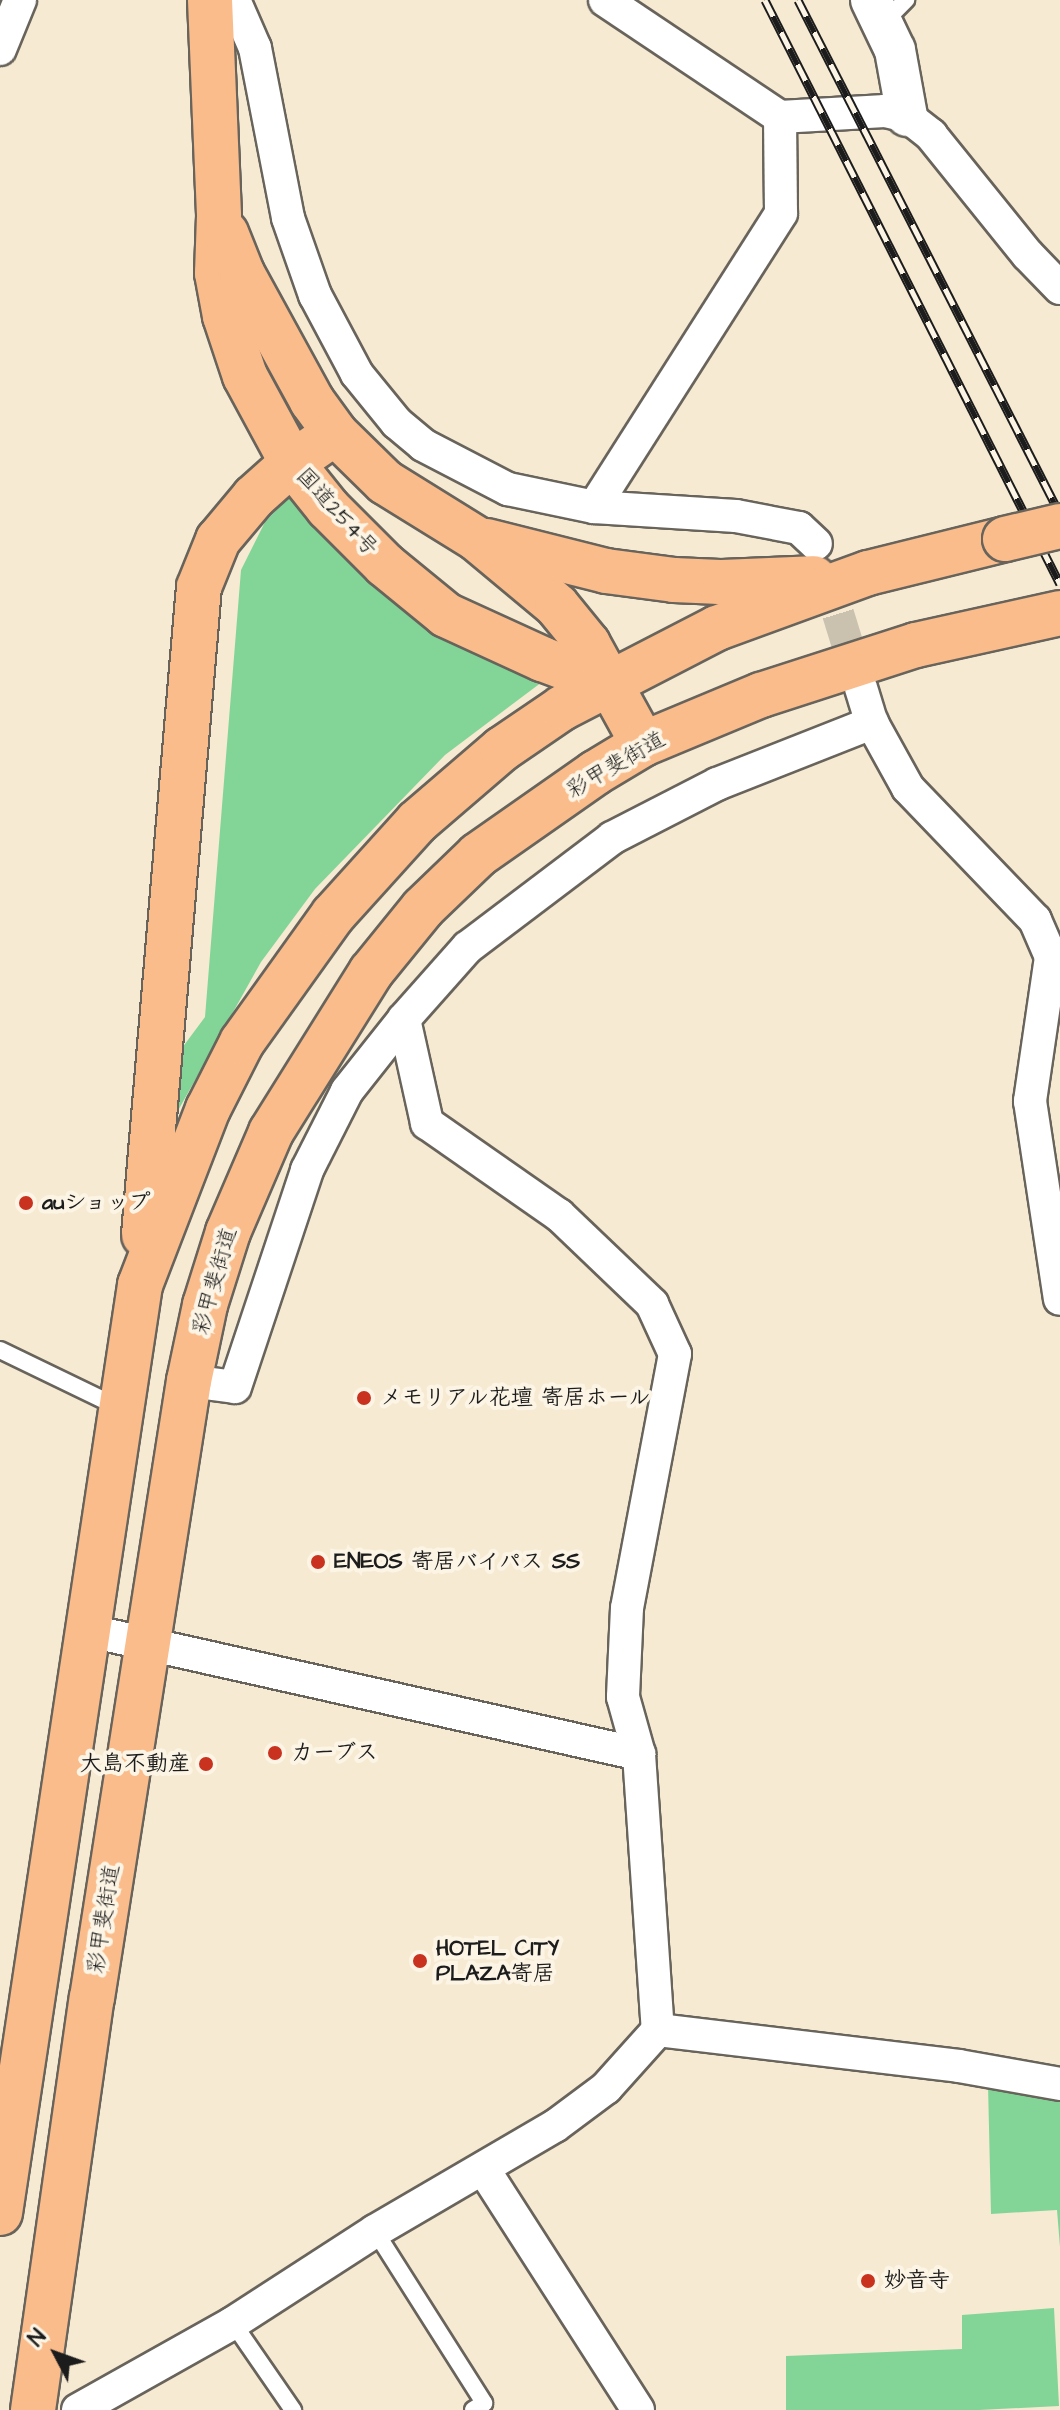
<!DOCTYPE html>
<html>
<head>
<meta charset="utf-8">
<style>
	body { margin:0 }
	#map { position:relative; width:1060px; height:2410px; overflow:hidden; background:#f6ead2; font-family:"Architects Daughter","Klee One",sans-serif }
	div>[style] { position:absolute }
	.green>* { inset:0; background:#82d597 }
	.minor-tunnel>* { height:32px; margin-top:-16px; transform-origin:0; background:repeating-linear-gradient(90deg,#cac1ae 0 32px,transparent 0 48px) }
	.roads { filter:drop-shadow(2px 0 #68645c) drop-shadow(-2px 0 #68645c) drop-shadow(0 2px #68645c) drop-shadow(0 -2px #68645c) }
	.service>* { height:16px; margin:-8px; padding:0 8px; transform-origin:8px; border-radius:8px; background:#fff }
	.minor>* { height:32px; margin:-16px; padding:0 16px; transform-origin:16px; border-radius:16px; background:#fff }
	.tertiary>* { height:40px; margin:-20px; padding:0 20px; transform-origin:20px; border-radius:20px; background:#fff }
	.trunk>* { height:44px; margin:-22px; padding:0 22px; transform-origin:22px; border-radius:22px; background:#fabc8b }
	.rail>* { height:9px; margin-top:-4.5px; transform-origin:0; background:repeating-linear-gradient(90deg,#fcf5e5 0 18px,#1c1c1c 0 36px); box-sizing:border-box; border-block:2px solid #1c1c1c }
	.bridges { filter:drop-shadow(2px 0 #68645c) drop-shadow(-2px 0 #68645c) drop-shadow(0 2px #68645c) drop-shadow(0 -2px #68645c) }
	.trunk-bridge>* { height:44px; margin:-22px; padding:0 22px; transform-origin:22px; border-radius:22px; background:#fabc8b }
	.dots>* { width:22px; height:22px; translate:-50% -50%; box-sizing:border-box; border:4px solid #fcf5e5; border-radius:50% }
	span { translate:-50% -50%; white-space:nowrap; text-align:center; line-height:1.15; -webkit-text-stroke:8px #fcf5e5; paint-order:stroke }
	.street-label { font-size:22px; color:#1c1c1c }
	.poi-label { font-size:22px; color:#1c1c1c; font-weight:700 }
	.left { translate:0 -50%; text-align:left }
	.right { translate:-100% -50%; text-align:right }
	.north { position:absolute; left:16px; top:2314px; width:80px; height:80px; -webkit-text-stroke:6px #fcf5e5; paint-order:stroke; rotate:311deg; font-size:22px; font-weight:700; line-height:32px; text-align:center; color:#1c1c1c }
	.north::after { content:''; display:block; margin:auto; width:28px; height:36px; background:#1c1c1c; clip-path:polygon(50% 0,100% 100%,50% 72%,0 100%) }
</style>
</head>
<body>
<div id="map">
	<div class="green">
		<div style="clip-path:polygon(293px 492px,542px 682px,445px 755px,315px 889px,261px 962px,175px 1116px,179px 1052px,205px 1017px,241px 570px,265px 522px)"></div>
		<div style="clip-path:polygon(988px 2085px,1060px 2101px,1060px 2247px,1057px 2210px,991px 2214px)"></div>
		<div style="clip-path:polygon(1054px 2308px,1059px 2406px,979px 2410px,786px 2410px,786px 2356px,962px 2349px,962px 2315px)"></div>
	</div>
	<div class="minor-tunnel">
		<div style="left:824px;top:568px;width:122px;rotate:72.9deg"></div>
	</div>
	<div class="roads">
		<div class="service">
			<div style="left:883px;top:23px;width:33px;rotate:-45deg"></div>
			<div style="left:0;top:1350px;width:131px;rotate:25.8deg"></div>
			<div style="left:375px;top:2231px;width:204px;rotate:57.6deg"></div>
			<div style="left:484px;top:2403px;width:13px;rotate:148deg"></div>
			<div style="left:233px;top:2323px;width:106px;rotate:55.4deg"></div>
		</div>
		<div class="minor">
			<div style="left:234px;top:0;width:52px;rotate:66.4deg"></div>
			<div style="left:255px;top:48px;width:173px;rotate:79deg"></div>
			<div style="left:288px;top:218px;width:82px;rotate:70.7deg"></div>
			<div style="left:315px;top:295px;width:89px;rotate:62deg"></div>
			<div style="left:357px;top:374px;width:63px;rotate:50.8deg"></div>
			<div style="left:397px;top:423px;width:34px;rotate:40deg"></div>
			<div style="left:423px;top:445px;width:96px;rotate:27.4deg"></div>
			<div style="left:508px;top:489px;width:88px;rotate:11.8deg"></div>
			<div style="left:594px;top:507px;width:142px;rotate:3.6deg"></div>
			<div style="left:736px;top:516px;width:64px;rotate:10.8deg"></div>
			<div style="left:799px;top:528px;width:23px;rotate:43deg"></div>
			<div style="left:605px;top:0;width:211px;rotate:33.8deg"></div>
			<div style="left:780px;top:117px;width:105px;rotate:-3.3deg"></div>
			<div style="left:885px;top:111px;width:23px;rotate:13deg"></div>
			<div style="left:907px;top:116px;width:31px;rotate:38deg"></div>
			<div style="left:931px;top:135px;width:154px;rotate:51.1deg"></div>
			<div style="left:1028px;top:255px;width:46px;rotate:45.9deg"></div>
			<div style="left:0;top:49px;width:53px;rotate:-67.8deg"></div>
			<div style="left:594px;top:507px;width:348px;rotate:-57.5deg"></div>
			<div style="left:781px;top:213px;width:96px;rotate:-90.6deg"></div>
			<div style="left:861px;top:688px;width:37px;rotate:73deg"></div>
			<div style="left:872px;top:723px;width:74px;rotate:61deg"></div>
			<div style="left:908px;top:788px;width:183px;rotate:46.1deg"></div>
			<div style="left:1035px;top:920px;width:40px;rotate:66.6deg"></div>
			<div style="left:1051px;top:957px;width:146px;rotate:98.3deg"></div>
			<div style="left:1030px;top:1101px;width:200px;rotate:81.4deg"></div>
			<div style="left:404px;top:1019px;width:107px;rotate:77.5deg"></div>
			<div style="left:427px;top:1123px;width:161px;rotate:34.9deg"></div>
			<div style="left:559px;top:1215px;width:129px;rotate:43.7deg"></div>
			<div style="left:652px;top:1304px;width:55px;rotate:65.3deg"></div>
			<div style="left:675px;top:1354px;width:258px;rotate:100.7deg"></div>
			<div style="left:627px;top:1608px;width:89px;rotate:92.6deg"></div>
			<div style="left:623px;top:1697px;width:59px;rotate:74.3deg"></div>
			<div style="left:639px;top:1754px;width:277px;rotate:86.1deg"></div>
			<div style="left:189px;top:1381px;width:46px;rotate:7.4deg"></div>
			<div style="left:235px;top:1387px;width:229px;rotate:-71.6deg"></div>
			<div style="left:307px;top:1170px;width:89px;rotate:-63.1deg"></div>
			<div style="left:347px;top:1091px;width:92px;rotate:-51.6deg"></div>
			<div style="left:404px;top:1019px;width:96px;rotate:-48.4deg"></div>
			<div style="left:468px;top:947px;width:181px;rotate:-37.1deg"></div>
			<div style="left:612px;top:838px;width:118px;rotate:-27.2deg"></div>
			<div style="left:717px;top:784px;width:167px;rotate:-21.5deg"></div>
			<div style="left:90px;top:1631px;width:563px;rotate:12.63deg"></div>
			<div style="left:484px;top:2170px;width:285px;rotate:57.3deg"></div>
			<div style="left:78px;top:2410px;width:178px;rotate:-29.3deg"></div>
			<div style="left:233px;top:2323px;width:169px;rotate:-32.9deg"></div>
			<div style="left:375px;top:2231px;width:208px;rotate:-30.3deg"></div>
			<div style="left:555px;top:2126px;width:64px;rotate:-36.7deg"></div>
			<div style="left:606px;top:2088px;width:78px;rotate:-48.1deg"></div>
			<div style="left:658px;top:2030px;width:303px;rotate:6.8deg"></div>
			<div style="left:959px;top:2066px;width:103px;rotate:10.1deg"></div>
		</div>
		<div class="tertiary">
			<div style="left:871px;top:0;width:55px;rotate:64.4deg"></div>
			<div style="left:895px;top:50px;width:67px;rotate:79.7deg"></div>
		</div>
		<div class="trunk">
			<div style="left:210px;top:0;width:216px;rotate:87.6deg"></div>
			<div style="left:219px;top:216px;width:57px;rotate:92deg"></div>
			<div style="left:217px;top:273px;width:44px;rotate:79.5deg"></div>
			<div style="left:225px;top:316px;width:63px;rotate:71.6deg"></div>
			<div style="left:245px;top:376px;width:99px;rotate:61.6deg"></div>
			<div style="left:292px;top:463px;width:58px;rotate:51.3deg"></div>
			<div style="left:328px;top:508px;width:81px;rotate:45deg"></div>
			<div style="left:385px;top:565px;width:79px;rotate:39.3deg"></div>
			<div style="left:446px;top:615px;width:106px;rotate:24.6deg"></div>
			<div style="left:542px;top:659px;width:72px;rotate:20.5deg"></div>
			<div style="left:226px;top:233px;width:43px;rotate:68.2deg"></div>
			<div style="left:242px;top:273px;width:146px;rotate:61.3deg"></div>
			<div style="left:312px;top:401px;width:39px;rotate:54deg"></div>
			<div style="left:335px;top:433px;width:70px;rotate:44.4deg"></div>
			<div style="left:385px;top:482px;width:108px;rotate:31.8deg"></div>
			<div style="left:477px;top:539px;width:104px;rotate:39.9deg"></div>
			<div style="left:557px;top:606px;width:49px;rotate:50.8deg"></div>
			<div style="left:588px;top:644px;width:114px;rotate:61.2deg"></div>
			<div style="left:487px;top:541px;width:123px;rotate:14.1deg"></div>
			<div style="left:606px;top:571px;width:69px;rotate:7.5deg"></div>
			<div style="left:674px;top:580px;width:46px;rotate:2.5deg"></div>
			<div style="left:720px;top:582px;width:94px;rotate:-2.4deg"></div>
			<div style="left:144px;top:1235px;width:650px;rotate:-85.15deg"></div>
			<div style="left:199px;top:587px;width:51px;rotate:-68deg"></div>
			<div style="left:218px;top:540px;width:56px;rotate:-50.1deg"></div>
			<div style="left:254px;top:497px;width:51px;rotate:-41.8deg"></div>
			<div style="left:292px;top:463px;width:52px;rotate:-34.9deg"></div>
			<div style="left:0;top:2213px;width:939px;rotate:-81.42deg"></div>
			<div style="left:140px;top:1285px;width:189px;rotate:-68.9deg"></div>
			<div style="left:208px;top:1109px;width:75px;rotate:-63.1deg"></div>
			<div style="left:242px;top:1042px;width:156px;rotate:-54.4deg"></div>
			<div style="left:333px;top:915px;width:125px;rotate:-47.9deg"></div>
			<div style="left:417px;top:822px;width:112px;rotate:-40.7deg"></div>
			<div style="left:502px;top:749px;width:73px;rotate:-34.3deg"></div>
			<div style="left:562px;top:708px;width:174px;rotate:-27.3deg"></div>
			<div style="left:717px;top:628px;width:161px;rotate:-20deg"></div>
			<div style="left:868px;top:573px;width:141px;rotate:-13.9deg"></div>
			<div style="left:33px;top:2410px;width:416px;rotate:-81.9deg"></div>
			<div style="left:92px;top:1998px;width:625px;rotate:-81.07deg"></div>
			<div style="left:189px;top:1381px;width:78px;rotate:-78.1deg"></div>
			<div style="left:205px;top:1305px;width:77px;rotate:-72.5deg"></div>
			<div style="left:228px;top:1232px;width:109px;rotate:-66.7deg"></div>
			<div style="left:271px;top:1132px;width:189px;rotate:-58deg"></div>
			<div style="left:371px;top:972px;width:82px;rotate:-50.9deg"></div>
			<div style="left:423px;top:908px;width:76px;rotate:-43.9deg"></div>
			<div style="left:478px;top:855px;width:143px;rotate:-35deg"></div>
			<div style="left:595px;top:773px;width:56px;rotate:-31.1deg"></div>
			<div style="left:643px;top:744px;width:128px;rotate:-22.6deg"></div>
			<div style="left:761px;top:695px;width:163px;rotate:-17.9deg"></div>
			<div style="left:916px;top:645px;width:148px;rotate:-12.5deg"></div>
		</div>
	</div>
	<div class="rail">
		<div style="left:765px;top:0;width:654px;rotate:63.2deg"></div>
		<div style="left:798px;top:0;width:577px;rotate:62.99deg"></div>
	</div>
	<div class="bridges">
		<div class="trunk-bridge">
			<div style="left:1005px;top:539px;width:57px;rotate:-13.3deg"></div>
		</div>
	</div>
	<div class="dots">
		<div style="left:26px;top:1203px;background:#c8321e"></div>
		<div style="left:364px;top:1398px;background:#c8321e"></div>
		<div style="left:318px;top:1562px;background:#c8321e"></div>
		<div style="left:275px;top:1753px;background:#c8321e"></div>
		<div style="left:206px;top:1764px;background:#c8321e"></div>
		<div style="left:420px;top:1961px;background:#c8321e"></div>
		<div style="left:868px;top:2281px;background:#c8321e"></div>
	</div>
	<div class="street-label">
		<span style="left:337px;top:512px;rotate:48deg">国道254号</span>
		<span style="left:616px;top:765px;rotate:-30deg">彩甲斐街道</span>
		<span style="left:215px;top:1281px;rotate:-74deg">彩甲斐街道</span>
		<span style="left:104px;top:1919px;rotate:-81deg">彩甲斐街道</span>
	</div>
	<div class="poi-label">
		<span class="left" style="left:42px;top:1203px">auショップ</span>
		<span class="left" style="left:380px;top:1398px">メモリアル花壇 寄居ホール</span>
		<span class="left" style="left:334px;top:1562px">ENEOS 寄居バイパス SS</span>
		<span class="left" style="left:291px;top:1753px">カーブス</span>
		<span class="right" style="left:190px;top:1764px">大島不動産</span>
		<span class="left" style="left:436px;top:1961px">HOTEL CITY<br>PLAZA寄居</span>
		<span class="left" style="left:884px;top:2281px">妙音寺</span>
	</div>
	<div class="north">N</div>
</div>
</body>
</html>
